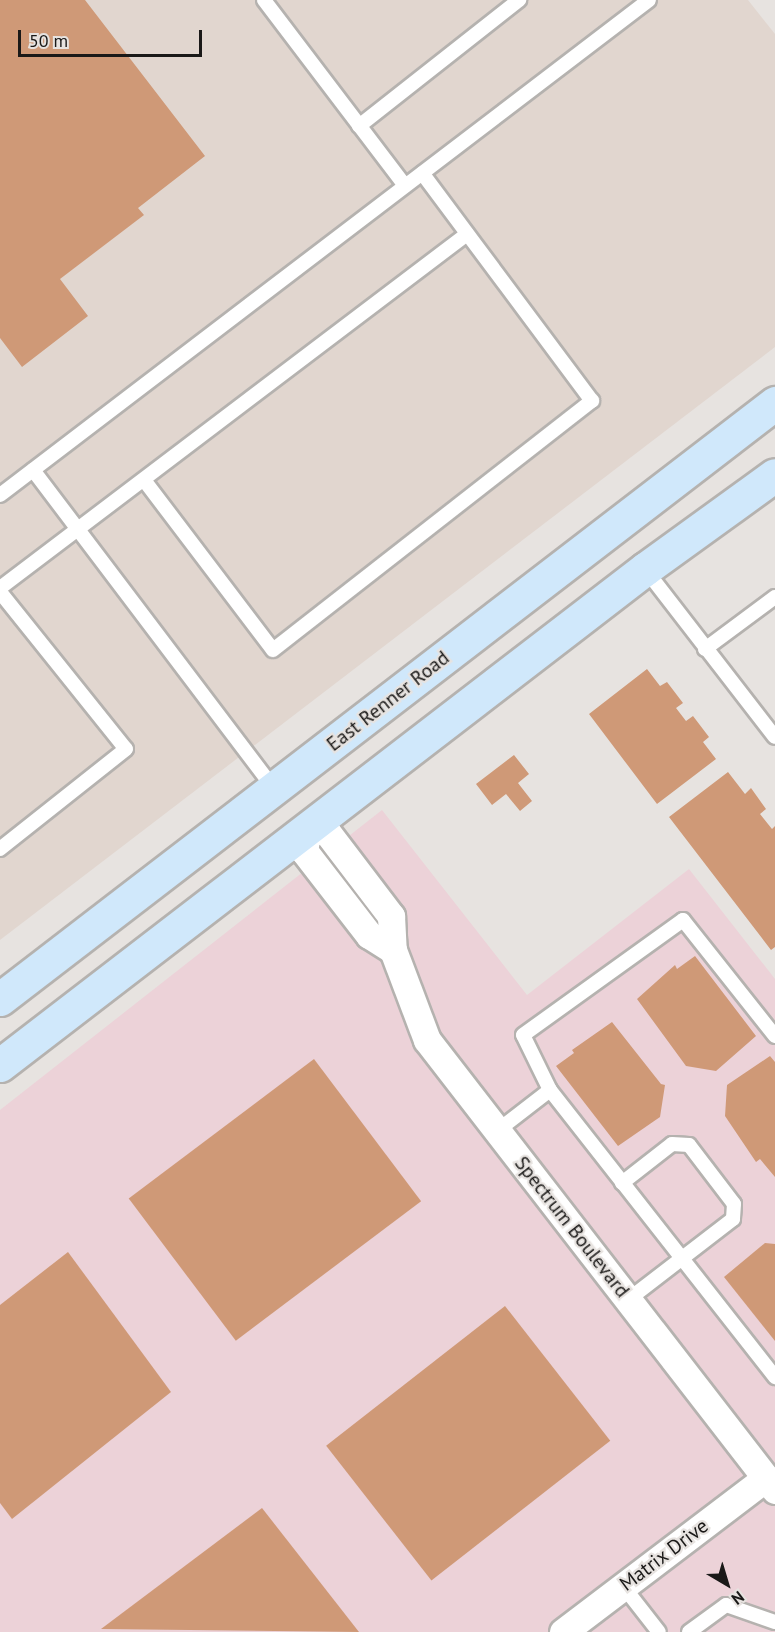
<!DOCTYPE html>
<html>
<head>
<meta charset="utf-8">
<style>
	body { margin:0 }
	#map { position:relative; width:775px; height:1632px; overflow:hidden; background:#e7e3e0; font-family:"PT Sans",sans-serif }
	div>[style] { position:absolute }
	.commercial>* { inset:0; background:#ecd2d8 }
	.built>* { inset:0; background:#e1d6cf }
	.building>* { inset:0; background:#cf9977; transform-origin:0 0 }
	.roads { filter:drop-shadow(2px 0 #b5b2af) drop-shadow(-2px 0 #b5b2af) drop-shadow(0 2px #b5b2af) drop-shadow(0 -2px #b5b2af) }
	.lane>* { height:14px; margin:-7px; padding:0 7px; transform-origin:7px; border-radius:7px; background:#fff }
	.street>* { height:27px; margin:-13.5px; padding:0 13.5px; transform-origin:13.5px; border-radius:13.5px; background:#fff }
	.secondary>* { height:33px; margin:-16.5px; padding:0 16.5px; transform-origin:16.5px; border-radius:16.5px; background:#d0e8fb }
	span { translate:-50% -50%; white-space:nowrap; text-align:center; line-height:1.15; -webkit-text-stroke:4.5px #e7e3e0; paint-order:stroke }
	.street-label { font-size:20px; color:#1a1918 }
	.north { position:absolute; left:697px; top:1554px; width:60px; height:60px; -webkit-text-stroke:4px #e7e3e0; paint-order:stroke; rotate:142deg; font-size:16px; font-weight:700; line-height:24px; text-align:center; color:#1a1918 }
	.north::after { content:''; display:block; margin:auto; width:21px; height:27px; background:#1a1918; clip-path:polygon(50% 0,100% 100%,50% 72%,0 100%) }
	.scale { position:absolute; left:18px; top:30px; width:184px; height:27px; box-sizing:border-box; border:3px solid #1a1918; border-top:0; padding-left:8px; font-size:18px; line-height:21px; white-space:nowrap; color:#1a1918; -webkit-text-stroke:4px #e7e3e0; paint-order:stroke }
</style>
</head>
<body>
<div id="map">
	<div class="commercial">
		<div style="clip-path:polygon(382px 810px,527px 995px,689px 869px,775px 979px,775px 1632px,0 1632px,0 1110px)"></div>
	</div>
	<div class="built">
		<div style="clip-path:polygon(0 0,748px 0,775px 34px,775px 347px,0 940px)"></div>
	</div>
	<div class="building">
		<div style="clip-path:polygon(0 0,85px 0,205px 156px,138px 208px,144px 215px,60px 279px,88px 316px,22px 367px,0 338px)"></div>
		<div style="clip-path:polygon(647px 669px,660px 686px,667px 682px,683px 703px,676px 708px,686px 721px,693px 716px,709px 737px,703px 742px,716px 759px,657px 804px,589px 714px)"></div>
		<div style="clip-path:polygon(514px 755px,529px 774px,518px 783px,532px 801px,520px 811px,506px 794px,492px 805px,476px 784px)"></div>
		<div style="clip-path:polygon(728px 772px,745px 794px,751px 788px,766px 809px,760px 814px,772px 829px,775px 826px,775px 947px,771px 950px,669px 817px)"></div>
		<div style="clip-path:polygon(695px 956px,756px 1036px,716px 1071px,686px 1066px,637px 999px,675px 965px,677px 969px)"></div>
		<div style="clip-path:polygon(612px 1022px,661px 1084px,665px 1085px,660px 1117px,618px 1146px,556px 1066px,574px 1053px,572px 1050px)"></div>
		<div style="clip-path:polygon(770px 1056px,775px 1062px,775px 1177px,760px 1159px,756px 1162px,725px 1116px,727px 1085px)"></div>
		<div style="left:314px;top:1059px;width:178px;height:232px;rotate:53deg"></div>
		<div style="clip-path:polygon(765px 1243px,775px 1244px,775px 1341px,724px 1277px)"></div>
		<div style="clip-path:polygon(68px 1252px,171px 1392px,12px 1519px,0 1503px,0 1305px)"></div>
		<div style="left:505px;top:1306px;width:171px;height:227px;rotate:52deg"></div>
		<div style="clip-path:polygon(262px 1508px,359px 1632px,101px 1629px)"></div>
	</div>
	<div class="roads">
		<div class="lane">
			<div style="left:264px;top:0;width:233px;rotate:52.8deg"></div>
			<div style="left:359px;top:126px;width:204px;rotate:-38.2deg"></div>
			<div style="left:33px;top:470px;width:400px;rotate:52.9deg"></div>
			<div style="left:144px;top:480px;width:213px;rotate:52.8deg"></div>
			<div style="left:273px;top:650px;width:405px;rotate:-38deg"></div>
			<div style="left:592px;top:401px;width:284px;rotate:-126.7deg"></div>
			<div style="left:0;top:495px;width:816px;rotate:-37.33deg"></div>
			<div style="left:645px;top:569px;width:212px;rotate:52.3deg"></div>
			<div style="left:0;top:588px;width:586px;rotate:-37.16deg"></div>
			<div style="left:0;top:592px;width:201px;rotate:51.3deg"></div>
			<div style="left:126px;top:749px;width:161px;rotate:141.6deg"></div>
			<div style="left:705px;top:649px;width:87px;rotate:-36.6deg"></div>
			<div style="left:550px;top:1090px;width:365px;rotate:51.9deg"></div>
			<div style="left:497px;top:1131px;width:67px;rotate:-37.7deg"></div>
			<div style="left:550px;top:1090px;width:61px;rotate:-116.1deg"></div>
			<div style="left:523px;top:1035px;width:197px;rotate:-35.7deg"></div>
			<div style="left:683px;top:920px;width:148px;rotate:51.6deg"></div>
			<div style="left:622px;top:1183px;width:63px;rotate:-38deg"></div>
			<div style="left:672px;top:1144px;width:17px;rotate:3deg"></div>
			<div style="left:689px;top:1145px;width:74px;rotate:52.7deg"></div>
			<div style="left:734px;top:1204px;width:15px;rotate:94deg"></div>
			<div style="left:733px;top:1219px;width:133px;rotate:142.4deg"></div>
			<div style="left:623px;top:1586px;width:58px;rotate:52deg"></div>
			<div style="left:689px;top:1632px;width:46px;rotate:-36.1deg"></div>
			<div style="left:726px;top:1605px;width:52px;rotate:19.1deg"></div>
		</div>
		<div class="street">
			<div style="left:393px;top:950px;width:28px;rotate:-148deg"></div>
			<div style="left:369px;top:935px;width:106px;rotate:-127.7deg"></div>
			<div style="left:304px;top:851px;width:22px;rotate:-80deg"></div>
			<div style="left:308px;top:829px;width:19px;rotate:9deg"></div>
			<div style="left:327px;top:832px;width:106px;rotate:52.7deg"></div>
			<div style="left:391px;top:916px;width:34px;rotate:87deg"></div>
			<div style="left:393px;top:950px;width:96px;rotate:69.3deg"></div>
			<div style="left:427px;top:1040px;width:569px;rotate:52.28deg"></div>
			<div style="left:563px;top:1632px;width:255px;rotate:-37.2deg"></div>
		</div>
		<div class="secondary">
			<div style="left:0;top:999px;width:978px;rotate:-37.56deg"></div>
			<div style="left:0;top:1065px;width:814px;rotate:-37.56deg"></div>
			<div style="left:645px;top:569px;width:160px;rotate:-35.9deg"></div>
		</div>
	</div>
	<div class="street-label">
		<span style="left:388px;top:701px;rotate:-38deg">East Renner Road</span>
		<span style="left:572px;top:1227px;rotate:52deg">Spectrum Boulevard</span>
		<span style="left:664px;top:1555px;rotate:-37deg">Matrix Drive</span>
	</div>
	<div class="north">N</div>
	<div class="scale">50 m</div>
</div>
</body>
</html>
